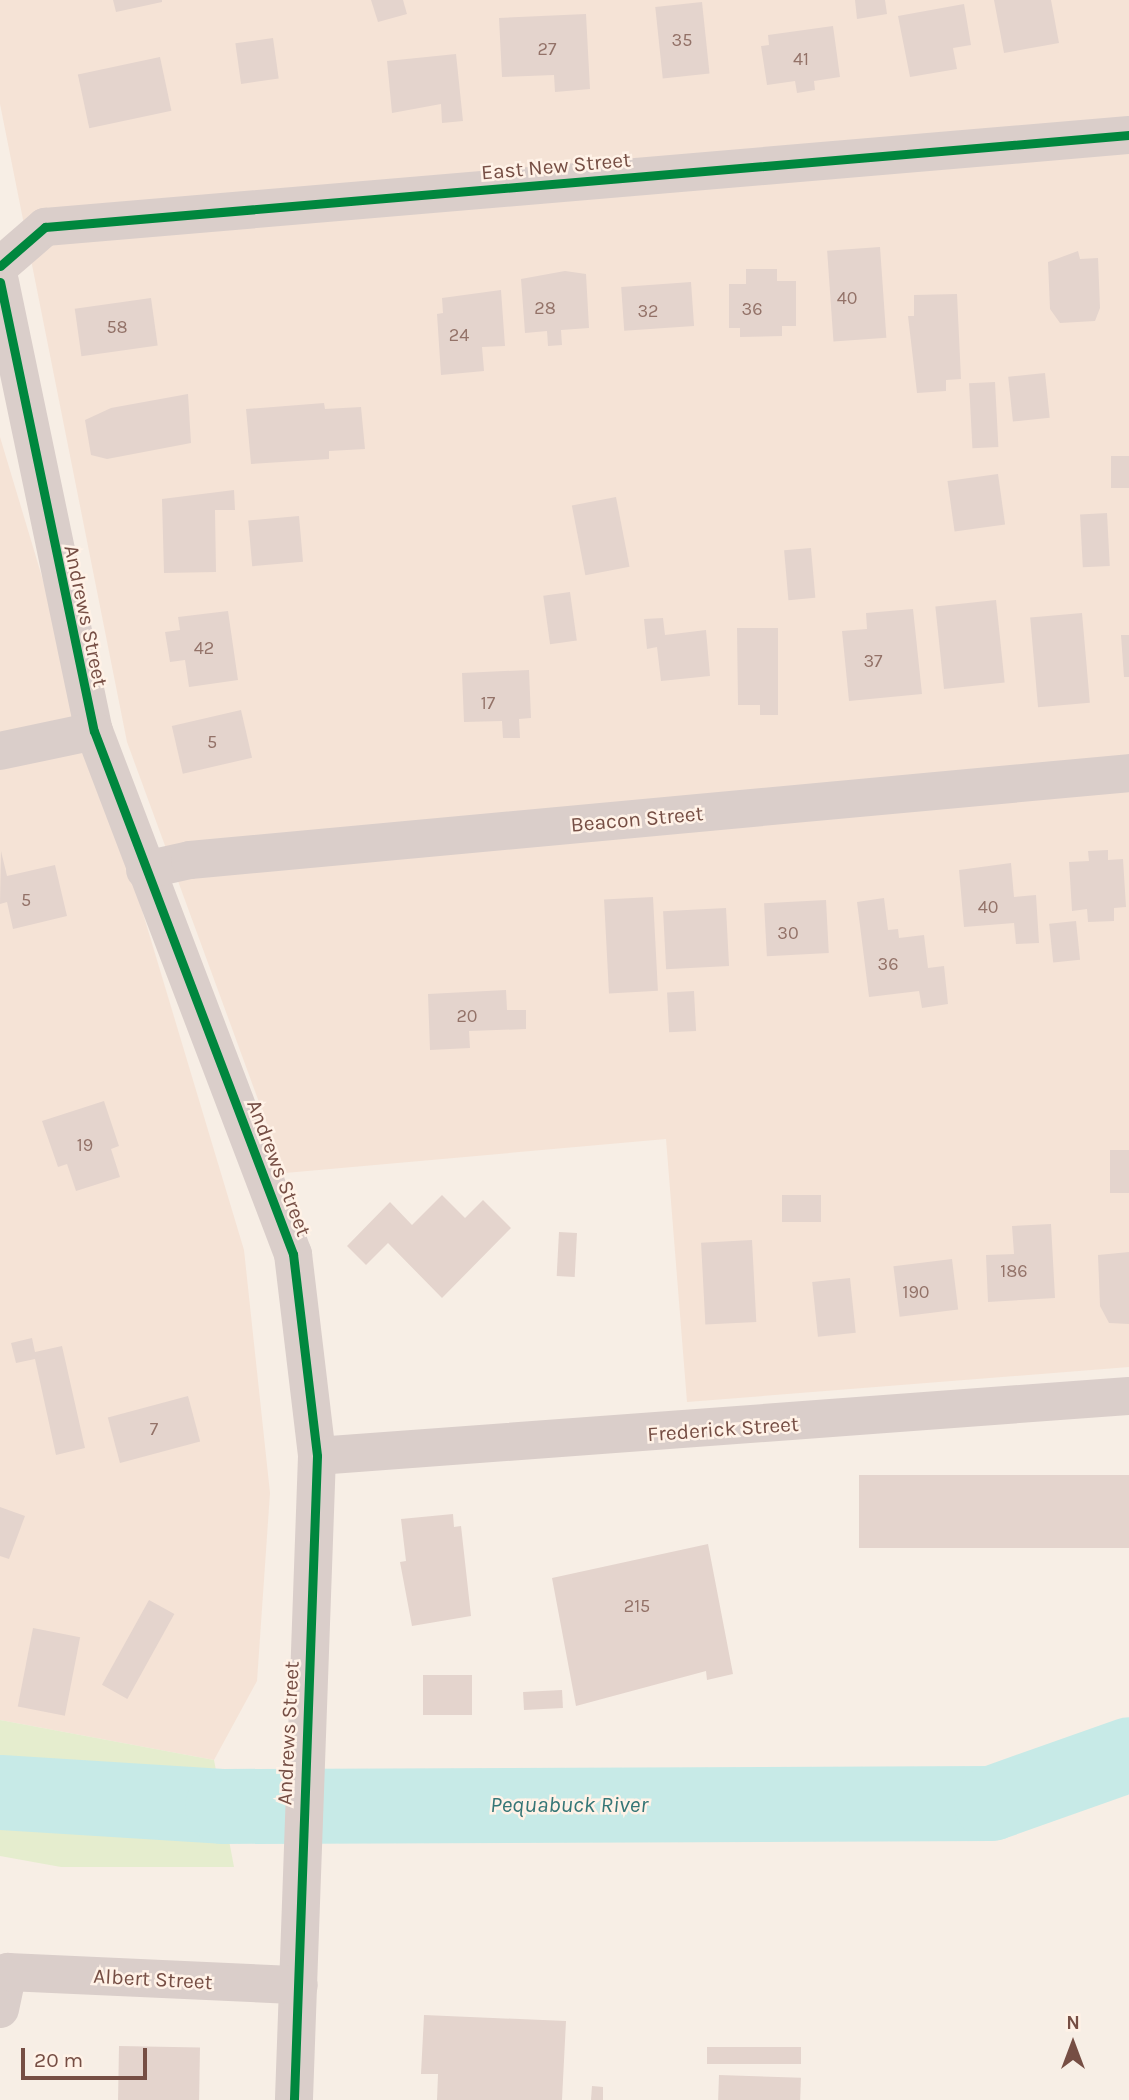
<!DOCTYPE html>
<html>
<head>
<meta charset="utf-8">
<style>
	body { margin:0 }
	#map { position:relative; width:1129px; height:2100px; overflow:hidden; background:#f7eee5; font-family:Karla,sans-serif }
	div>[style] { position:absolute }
	.residential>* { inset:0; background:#f5e3d6 }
	.green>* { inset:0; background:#e5edce }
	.river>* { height:75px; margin:-37.5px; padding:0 37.5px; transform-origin:37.5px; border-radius:37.5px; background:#c7eae7 }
	.building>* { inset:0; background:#e4d4cd; transform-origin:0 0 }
	.minor>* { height:38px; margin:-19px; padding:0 19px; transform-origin:19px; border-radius:19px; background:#daceca }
	.cycleway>* { height:9px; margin:-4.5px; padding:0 4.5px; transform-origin:4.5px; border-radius:4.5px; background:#00873e }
	span { translate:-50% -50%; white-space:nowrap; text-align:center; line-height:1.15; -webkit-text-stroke:5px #fff2e7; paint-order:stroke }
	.number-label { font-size:18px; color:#937268 }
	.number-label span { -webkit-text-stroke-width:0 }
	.street-label { font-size:21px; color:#764e44 }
	.water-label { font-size:23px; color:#357676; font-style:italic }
	.north { position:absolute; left:1038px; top:2009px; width:70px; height:70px; -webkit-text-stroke:5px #fff2e7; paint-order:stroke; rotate:0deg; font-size:19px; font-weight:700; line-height:28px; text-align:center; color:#764e44 }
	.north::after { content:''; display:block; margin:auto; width:24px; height:32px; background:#764e44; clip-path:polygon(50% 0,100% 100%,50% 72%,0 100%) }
	.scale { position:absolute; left:21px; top:2048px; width:126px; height:32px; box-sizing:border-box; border:4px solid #764e44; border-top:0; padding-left:9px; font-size:21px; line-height:24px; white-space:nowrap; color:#764e44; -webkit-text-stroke:5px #fff2e7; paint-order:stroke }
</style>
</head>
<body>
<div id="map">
	<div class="residential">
		<div style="clip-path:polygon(0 0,1129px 0,1129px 1367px,687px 1402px,666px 1139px,285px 1173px,127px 742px,0 104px)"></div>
		<div style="clip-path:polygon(0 437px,244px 1250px,270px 1493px,257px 1681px,214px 1760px,0 1720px)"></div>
	</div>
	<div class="green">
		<div style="clip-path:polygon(0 1720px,214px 1760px,234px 1867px,61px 1867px,0 1856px)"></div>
	</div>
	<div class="river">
		<div style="left:0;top:1792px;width:222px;rotate:3.6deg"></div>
		<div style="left:222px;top:1806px;width:769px;rotate:-0.22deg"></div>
		<div style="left:991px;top:1803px;width:146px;rotate:-19.5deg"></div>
	</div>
	<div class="building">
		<div style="clip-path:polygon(113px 0,162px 0,162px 2px,116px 12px)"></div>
		<div style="clip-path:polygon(371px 0,403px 0,407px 14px,378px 22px)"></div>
		<div style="clip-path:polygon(855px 0,885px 0,887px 14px,857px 19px)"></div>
		<div style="clip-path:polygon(994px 0,1051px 0,1059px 43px,1004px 53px)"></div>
		<div style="left:702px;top:2px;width:72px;height:47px;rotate:84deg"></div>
		<div style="clip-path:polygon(964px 4px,971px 45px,953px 48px,957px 69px,910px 77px,898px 16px)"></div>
		<div style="clip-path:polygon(586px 14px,590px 89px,555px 92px,554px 75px,502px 77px,499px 18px)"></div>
		<div style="clip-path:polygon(833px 26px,840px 77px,814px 81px,815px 90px,797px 93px,795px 81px,767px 85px,761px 46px,769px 45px,768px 35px)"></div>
		<div style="left:273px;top:38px;width:41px;height:38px;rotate:82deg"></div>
		<div style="clip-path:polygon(456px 54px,463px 121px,442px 123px,441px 104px,392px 113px,387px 61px)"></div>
		<div style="left:160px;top:57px;width:55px;height:84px;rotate:78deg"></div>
		<div style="left:880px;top:247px;width:91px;height:53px;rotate:86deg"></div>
		<div style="clip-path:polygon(1078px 251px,1080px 259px,1098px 258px,1100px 308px,1095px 321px,1060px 323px,1050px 309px,1048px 262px)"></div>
		<div style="clip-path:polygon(746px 269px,777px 269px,777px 281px,796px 281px,796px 326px,782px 326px,782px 336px,740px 337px,740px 328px,729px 328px,729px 284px,746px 284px)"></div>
		<div style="clip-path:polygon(565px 271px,586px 274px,589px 328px,561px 330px,562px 345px,548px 346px,547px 331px,525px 333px,521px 279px)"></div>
		<div style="left:691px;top:282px;width:44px;height:70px;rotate:86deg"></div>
		<div style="clip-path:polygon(501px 290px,505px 346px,482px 347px,484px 371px,441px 375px,437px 314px,443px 313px,442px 298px)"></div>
		<div style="clip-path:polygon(957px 294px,961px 379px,946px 380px,946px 391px,917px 393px,908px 316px,914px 316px,914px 295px)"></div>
		<div style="left:151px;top:298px;width:48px;height:77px;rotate:82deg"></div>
		<div style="left:1045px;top:373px;width:45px;height:37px;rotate:84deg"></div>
		<div style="left:995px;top:382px;width:65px;height:26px;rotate:87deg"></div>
		<div style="clip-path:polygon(188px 394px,191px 443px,107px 459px,91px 455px,85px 420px,111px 408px)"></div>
		<div style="clip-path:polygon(324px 403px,325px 409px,361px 407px,365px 449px,329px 451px,329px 459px,251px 464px,246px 409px)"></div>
		<div style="left:1129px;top:456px;width:32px;height:18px;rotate:90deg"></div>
		<div style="left:998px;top:474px;width:51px;height:51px;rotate:82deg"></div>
		<div style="clip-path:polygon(234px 490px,235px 510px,215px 510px,216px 572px,164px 573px,162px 499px)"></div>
		<div style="left:616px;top:497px;width:71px;height:45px;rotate:79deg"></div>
		<div style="left:1107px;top:513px;width:53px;height:27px;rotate:87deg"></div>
		<div style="left:299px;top:516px;width:46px;height:51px;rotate:85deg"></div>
		<div style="left:811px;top:548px;width:50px;height:27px;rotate:85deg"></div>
		<div style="left:570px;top:592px;width:49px;height:27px;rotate:82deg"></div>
		<div style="left:996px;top:600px;width:83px;height:61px;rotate:84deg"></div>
		<div style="clip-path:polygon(913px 609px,922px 694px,849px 701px,842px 631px,867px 629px,866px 613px)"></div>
		<div style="clip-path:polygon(228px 611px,238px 680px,189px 687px,185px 660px,170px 662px,165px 632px,180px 630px,178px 617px)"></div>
		<div style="left:1082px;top:613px;width:90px;height:52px;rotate:85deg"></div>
		<div style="clip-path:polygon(663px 618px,665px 635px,706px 630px,710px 676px,661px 681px,657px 647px,647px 649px,644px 619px)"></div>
		<div style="clip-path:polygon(737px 628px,778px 628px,778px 715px,760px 715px,760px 705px,738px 705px)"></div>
		<div style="clip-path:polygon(1121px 635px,1129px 635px,1129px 677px,1124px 677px)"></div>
		<div style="clip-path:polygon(529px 670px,531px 718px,519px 719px,520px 738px,503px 738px,502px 721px,464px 722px,462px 673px)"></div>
		<div style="left:241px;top:710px;width:49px;height:71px;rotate:77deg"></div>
		<div style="clip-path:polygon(1108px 850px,1108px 860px,1123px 859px,1126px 907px,1114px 908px,1114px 921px,1088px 922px,1087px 909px,1072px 911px,1069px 862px,1089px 861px,1088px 851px)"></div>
		<div style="clip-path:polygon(1px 851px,7px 876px,55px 865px,67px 916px,13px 929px,7px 902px,0 904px)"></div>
		<div style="clip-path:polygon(1011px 863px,1014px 897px,1036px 895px,1039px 943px,1016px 944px,1014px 923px,964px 927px,959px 870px)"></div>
		<div style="left:653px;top:897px;width:94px;height:49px;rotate:87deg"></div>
		<div style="clip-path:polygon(884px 898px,888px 930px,898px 929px,899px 938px,924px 935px,928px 968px,944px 966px,948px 1004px,922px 1008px,919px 991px,869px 997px,857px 902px)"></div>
		<div style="left:826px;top:900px;width:53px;height:62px;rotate:87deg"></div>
		<div style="left:726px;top:908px;width:58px;height:63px;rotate:87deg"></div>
		<div style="left:1076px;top:921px;width:39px;height:27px;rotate:84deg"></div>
		<div style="clip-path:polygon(506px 990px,507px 1010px,526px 1010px,526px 1029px,469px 1031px,470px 1048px,430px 1050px,428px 994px)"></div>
		<div style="left:694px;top:991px;width:40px;height:27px;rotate:87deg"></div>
		<div style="clip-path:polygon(104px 1101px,119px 1146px,111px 1149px,120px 1177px,76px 1191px,67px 1164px,58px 1167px,42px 1121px)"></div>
		<div style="left:1129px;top:1150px;width:43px;height:19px;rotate:90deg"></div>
		<div style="clip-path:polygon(442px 1195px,465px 1218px,483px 1200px,511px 1228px,442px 1298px,388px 1243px,366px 1265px,347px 1246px,390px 1202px,412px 1225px)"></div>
		<div style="left:782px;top:1195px;width:39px;height:27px"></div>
		<div style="clip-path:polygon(1051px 1224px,1055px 1298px,988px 1302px,986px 1255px,1014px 1254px,1012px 1226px)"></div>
		<div style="left:559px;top:1232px;width:18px;height:44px;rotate:3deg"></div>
		<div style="left:752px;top:1240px;width:82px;height:51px;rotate:87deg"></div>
		<div style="clip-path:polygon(1129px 1252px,1129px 1324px,1109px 1323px,1100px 1306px,1098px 1255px)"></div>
		<div style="left:952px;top:1259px;width:51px;height:59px;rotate:83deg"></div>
		<div style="left:850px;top:1278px;width:55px;height:38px;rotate:84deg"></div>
		<div style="clip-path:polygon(32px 1338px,35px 1352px,62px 1346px,85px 1448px,56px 1455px,35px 1359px,16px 1363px,11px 1343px)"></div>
		<div style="left:188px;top:1396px;width:47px;height:83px;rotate:75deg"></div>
		<div style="left:1129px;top:1475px;width:73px;height:270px;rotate:90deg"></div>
		<div style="clip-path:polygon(0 1507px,25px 1516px,9px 1559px,0 1556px)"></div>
		<div style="clip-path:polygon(453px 1514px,454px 1527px,461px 1526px,471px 1616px,412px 1626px,400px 1562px,406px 1561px,401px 1519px)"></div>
		<div style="clip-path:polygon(708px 1544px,733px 1674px,707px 1680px,706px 1671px,576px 1706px,552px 1578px)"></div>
		<div style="left:149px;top:1600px;width:29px;height:97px;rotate:29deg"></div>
		<div style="left:33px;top:1628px;width:48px;height:80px;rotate:11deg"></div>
		<div style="left:423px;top:1675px;width:49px;height:40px"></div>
		<div style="left:562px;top:1690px;width:18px;height:39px;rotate:87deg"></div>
		<div style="clip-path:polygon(424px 2015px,566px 2021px,562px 2100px,437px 2100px,438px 2074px,421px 2074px)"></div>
		<div style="left:119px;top:2046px;width:81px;height:54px;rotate:1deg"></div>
		<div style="left:801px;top:2047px;width:17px;height:94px;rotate:90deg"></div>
		<div style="left:719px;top:2075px;width:82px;height:25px;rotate:2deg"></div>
		<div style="clip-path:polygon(592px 2086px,603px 2087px,603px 2100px,591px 2100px)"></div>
	</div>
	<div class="minor">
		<div style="left:0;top:266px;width:60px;rotate:-40.9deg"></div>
		<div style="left:45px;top:227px;width:1088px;rotate:-4.85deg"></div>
		<div style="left:0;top:282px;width:459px;rotate:78.2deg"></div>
		<div style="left:94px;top:731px;width:560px;rotate:69.17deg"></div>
		<div style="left:293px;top:1254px;width:203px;rotate:83.2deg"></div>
		<div style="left:317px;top:1456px;width:644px;rotate:92.05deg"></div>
		<div style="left:0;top:751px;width:96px;rotate:-12deg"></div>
		<div style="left:145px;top:870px;width:46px;rotate:-12.5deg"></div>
		<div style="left:190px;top:860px;width:943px;rotate:-5.29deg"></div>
		<div style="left:317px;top:1456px;width:814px;rotate:-4.23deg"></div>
		<div style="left:0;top:2009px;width:38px;rotate:-78deg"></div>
		<div style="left:8px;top:1972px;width:291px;rotate:2.6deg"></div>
	</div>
	<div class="cycleway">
		<div style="left:0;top:266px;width:60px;rotate:-40.9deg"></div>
		<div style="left:45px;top:227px;width:1088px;rotate:-4.85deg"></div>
		<div style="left:0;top:282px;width:459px;rotate:78.2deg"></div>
		<div style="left:94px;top:731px;width:560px;rotate:69.17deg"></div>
		<div style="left:293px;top:1254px;width:203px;rotate:83.2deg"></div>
		<div style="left:317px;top:1456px;width:644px;rotate:92.05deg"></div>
	</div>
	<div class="number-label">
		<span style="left:682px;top:40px">35</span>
		<span style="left:547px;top:49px">27</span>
		<span style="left:801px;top:59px">41</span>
		<span style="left:847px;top:298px">40</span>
		<span style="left:545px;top:308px">28</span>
		<span style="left:752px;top:309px">36</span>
		<span style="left:648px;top:311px">32</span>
		<span style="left:117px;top:327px">58</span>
		<span style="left:459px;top:335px">24</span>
		<span style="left:204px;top:648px">42</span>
		<span style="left:873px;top:661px">37</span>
		<span style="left:488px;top:703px">17</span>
		<span style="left:212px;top:742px">5</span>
		<span style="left:26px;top:900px">5</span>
		<span style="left:988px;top:907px">40</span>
		<span style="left:788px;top:933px">30</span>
		<span style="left:888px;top:964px">36</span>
		<span style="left:467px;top:1016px">20</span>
		<span style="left:85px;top:1145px">19</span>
		<span style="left:1014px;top:1271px">186</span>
		<span style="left:916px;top:1292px">190</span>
		<span style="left:154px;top:1429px">7</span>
		<span style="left:637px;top:1606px">215</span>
	</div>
	<div class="street-label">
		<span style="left:556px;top:166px;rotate:-5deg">East New Street</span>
		<span style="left:86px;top:616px;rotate:78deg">Andrews Street</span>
		<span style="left:637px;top:819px;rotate:-5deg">Beacon Street</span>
		<span style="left:279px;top:1168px;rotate:69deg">Andrews Street</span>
		<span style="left:723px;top:1429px;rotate:-4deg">Frederick Street</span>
		<span style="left:288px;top:1733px;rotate:-87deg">Andrews Street</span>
		<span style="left:153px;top:1979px;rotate:3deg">Albert Street</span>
	</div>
	<div class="water-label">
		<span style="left:569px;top:1805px">Pequabuck River</span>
	</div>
	<div class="north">N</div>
	<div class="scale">20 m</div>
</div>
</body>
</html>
